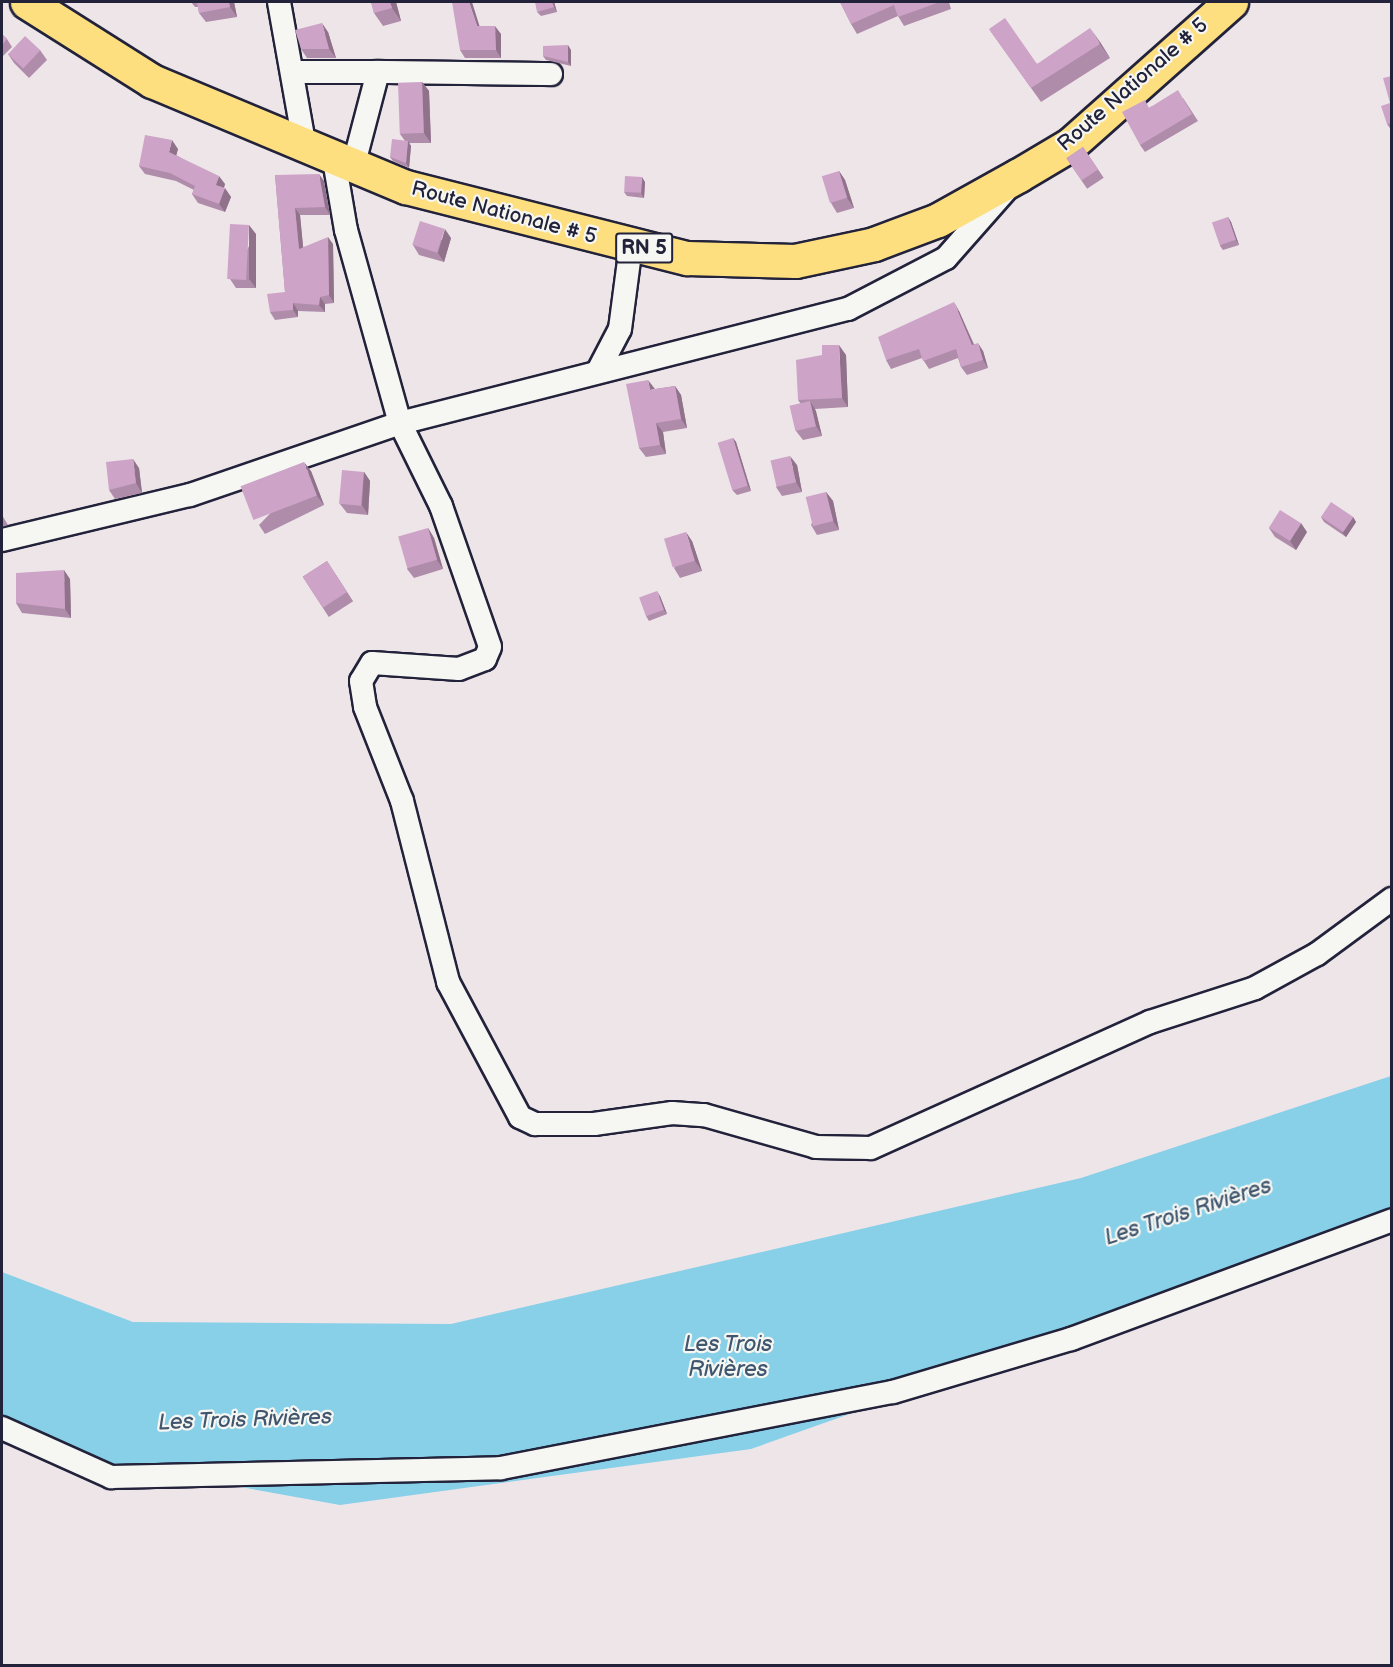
<!DOCTYPE html>
<html>
<head>
<meta charset="utf-8">
<style>
	body { margin:0 }
	#map { position:relative; width:1393px; height:1667px; overflow:hidden; background:#eee5e9; font-family:"Balsamiq Sans",sans-serif }
	div>[style] { position:absolute }
	.water>* { inset:0; background:#87d0e8 }
	.roads { filter:drop-shadow(2px 0 #22223b) drop-shadow(-2px 0 #22223b) drop-shadow(0 2px #22223b) drop-shadow(0 -2px #22223b) }
	.minor>* { height:22px; margin:-11px; padding:0 11px; transform-origin:11px; border-radius:11px; background:#f6f6f2 }
	.primary>* { height:33px; margin:-16.5px; padding:0 16.5px; transform-origin:16.5px; border-radius:16.5px; background:#fddf80 }
	.wall>* { inset:0; background:#b08cab; transform-origin:0 0 }
	.shaded-wall>* { inset:0; background:#90728b }
	.building>* { inset:0; background:#cda3c7; transform-origin:0 0 }
	span { translate:-50% -50%; white-space:nowrap; text-align:center; line-height:1.15; -webkit-text-stroke:4.5px #f6f6f2; paint-order:stroke }
	.shield-label span { padding:2px 4px; background:#f6f6f2; border:2px solid; border-radius:4px; -webkit-text-stroke-width:0 }
	.shield-label { font-size:20px; color:#22223b; font-weight:700 }
	.street-label { font-size:21px; color:#22223b }
	.water-label { font-size:22px; color:#40566f; font-style:italic }
	.frame { position:absolute; inset:0; border:3px solid #22223b; pointer-events:none }
</style>
</head>
<body>
<div id="map">
	<div class="water">
		<div style="clip-path:polygon(1391px 1076px,1391px 1222px,751px 1449px,340px 1505px,2px 1444px,2px 1272px,133px 1322px,451px 1324px,1081px 1178px)"></div>
	</div>
	<div class="roads">
		<div class="minor">
			<div style="left:279px;top:2px;width:148px;rotate:79.9deg"></div>
			<div style="left:294px;top:72px;width:84px"></div>
			<div style="left:334px;top:160px;width:71px;rotate:80.3deg"></div>
			<div style="left:346px;top:230px;width:200px;rotate:74.4deg"></div>
			<div style="left:400px;top:423px;width:93px;rotate:63.7deg"></div>
			<div style="left:441px;top:506px;width:149px;rotate:70.8deg"></div>
			<div style="left:490px;top:647px;width:13px;rotate:113deg"></div>
			<div style="left:485px;top:659px;width:28px;rotate:159deg"></div>
			<div style="left:459px;top:669px;width:87px;rotate:-176.1deg"></div>
			<div style="left:372px;top:663px;width:21px;rotate:121deg"></div>
			<div style="left:361px;top:681px;width:26px;rotate:81deg"></div>
			<div style="left:365px;top:707px;width:101px;rotate:68.5deg"></div>
			<div style="left:402px;top:801px;width:187px;rotate:75.7deg"></div>
			<div style="left:448px;top:982px;width:153px;rotate:61.9deg"></div>
			<div style="left:520px;top:1117px;width:17px;rotate:25deg"></div>
			<div style="left:535px;top:1124px;width:59px"></div>
			<div style="left:594px;top:1124px;width:79px;rotate:-8deg"></div>
			<div style="left:672px;top:1113px;width:32px;rotate:4deg"></div>
			<div style="left:704px;top:1115px;width:116px;rotate:15.9deg"></div>
			<div style="left:816px;top:1147px;width:55px;rotate:1deg"></div>
			<div style="left:871px;top:1148px;width:306px;rotate:-24.3deg"></div>
			<div style="left:1150px;top:1022px;width:110px;rotate:-17.9deg"></div>
			<div style="left:1255px;top:988px;width:71px;rotate:-28.7deg"></div>
			<div style="left:1317px;top:954px;width:93px;rotate:-36.3deg"></div>
			<div style="left:353px;top:167px;width:98px;rotate:-75.3deg"></div>
			<div style="left:378px;top:72px;width:173px;rotate:0.7deg"></div>
			<div style="left:598px;top:371px;width:47px;rotate:-62.4deg"></div>
			<div style="left:620px;top:329px;width:84px;rotate:-82.5deg"></div>
			<div style="left:2px;top:540px;width:193px;rotate:-13.5deg"></div>
			<div style="left:190px;top:495px;width:222px;rotate:-18.9deg"></div>
			<div style="left:400px;top:423px;width:462px;rotate:-14.3deg"></div>
			<div style="left:848px;top:309px;width:110px;rotate:-27.5deg"></div>
			<div style="left:946px;top:258px;width:91px;rotate:-48.6deg"></div>
			<div style="left:2px;top:1428px;width:120px;rotate:24.2deg"></div>
			<div style="left:111px;top:1477px;width:390px;rotate:-1.3deg"></div>
			<div style="left:501px;top:1468px;width:399px;rotate:-11deg"></div>
			<div style="left:893px;top:1392px;width:186px;rotate:-16.6deg"></div>
			<div style="left:1071px;top:1339px;width:342px;rotate:-20.3deg"></div>
		</div>
		<div class="primary">
			<div style="left:27px;top:2px;width:148px;rotate:32.3deg"></div>
			<div style="left:152px;top:81px;width:275px;rotate:22.7deg"></div>
			<div style="left:406px;top:187px;width:290px;rotate:14.2deg"></div>
			<div style="left:687px;top:258px;width:108px;rotate:1.6deg"></div>
			<div style="left:795px;top:261px;width:81px;rotate:-12.1deg"></div>
			<div style="left:874px;top:244px;width:68px;rotate:-20.6deg"></div>
			<div style="left:938px;top:220px;width:93px;rotate:-29.1deg"></div>
			<div style="left:1019px;top:175px;width:61px;rotate:-30.8deg"></div>
			<div style="left:1071px;top:144px;width:214px;rotate:-41.6deg"></div>
		</div>
	</div>
	<div class="wall">
		<div style="clip-path:polygon(191px 2px,234px 2px,237px 17px,206px 22px,199px 13px,198px 7px,195px 7px)"></div>
		<div style="clip-path:polygon(371px 2px,396px 2px,401px 21px,383px 26px,374px 13px)"></div>
		<div style="clip-path:polygon(554px 2px,557px 12px,541px 16px,537px 12px)"></div>
		<div style="clip-path:polygon(840px 2px,949px 2px,951px 9px,904px 26px,898px 16px,857px 34px,851px 24px)"></div>
		<div style="clip-path:polygon(480px 26px,501px 34px,501px 58px,465px 58px,460px 50px)"></div>
		<div style="clip-path:polygon(989px 29px,1037px 64px,1100px 42px,1110px 58px,1041px 102px)"></div>
		<div style="clip-path:polygon(328px 32px,336px 58px,307px 58px,301px 49px)"></div>
		<div style="clip-path:polygon(2px 34px,7px 39px,12px 47px,2px 57px)"></div>
		<div style="clip-path:polygon(40px 50px,47px 60px,29px 78px,14px 63px,8px 54px)"></div>
		<div style="clip-path:polygon(571px 50px,571px 66px,546px 60px,543px 56px)"></div>
		<div style="clip-path:polygon(1392px 76px,1392px 131px,1387px 124px,1390px 103px)"></div>
		<div style="clip-path:polygon(422px 82px,429px 91px,431px 143px,409px 143px,411px 146px,409px 168px,393px 161px,390px 157px,405px 141px,400px 134px)"></div>
		<div style="clip-path:polygon(1183px 98px,1198px 121px,1145px 152px,1140px 145px,1150px 107px)"></div>
		<div style="left:1083px;top:147px;width:37px;height:20px;rotate:56deg"></div>
		<div style="clip-path:polygon(178px 149px,176px 155px,225px 184px,224px 188px,231px 197px,225px 212px,198px 203px,192px 194px,194px 190px,176px 181px,145px 174px,139px 166px)"></div>
		<div style="clip-path:polygon(839px 171px,845px 180px,854px 208px,837px 213px,831px 203px)"></div>
		<div style="clip-path:polygon(275px 175px,324px 181px,330px 215px,300px 215px,303px 247px,333px 244px,334px 303px,325px 304px,325px 312px,298px 311px,298px 317px,275px 320px,270px 312px,285px 292px)"></div>
		<div style="clip-path:polygon(645px 182px,644px 198px,627px 196px,624px 192px)"></div>
		<div style="clip-path:polygon(1228px 217px,1231px 222px,1239px 245px,1223px 250px,1220px 246px)"></div>
		<div style="clip-path:polygon(256px 234px,256px 288px,236px 288px,230px 279px)"></div>
		<div style="clip-path:polygon(451px 238px,444px 262px,419px 255px,413px 245px)"></div>
		<div style="clip-path:polygon(959px 311px,974px 344px,983px 351px,988px 368px,967px 375px,961px 367px,958px 358px,929px 369px,922px 358px,891px 369px,886px 360px)"></div>
		<div style="clip-path:polygon(846px 355px,848px 407px,815px 409px,822px 436px,803px 440px,796px 431px,801px 404px,798px 400px)"></div>
		<div style="clip-path:polygon(675px 386px,681px 395px,687px 428px,663px 432px,666px 454px,646px 457px,639px 448px,655px 389px)"></div>
		<div style="clip-path:polygon(733px 438px,736px 442px,751px 491px,737px 495px,733px 491px)"></div>
		<div style="clip-path:polygon(797px 465px,802px 492px,782px 496px,776px 487px)"></div>
		<div style="clip-path:polygon(139px 468px,142px 493px,115px 499px,109px 490px)"></div>
		<div style="clip-path:polygon(311px 471px,324px 505px,265px 534px,259px 525px)"></div>
		<div style="clip-path:polygon(364px 472px,370px 481px,368px 515px,347px 513px,340px 504px)"></div>
		<div style="clip-path:polygon(826px 492px,833px 501px,839px 530px,817px 535px,811px 525px)"></div>
		<div style="clip-path:polygon(2px 515px,8px 525px,2px 527px)"></div>
		<div style="clip-path:polygon(1321px 517px,1353px 517px,1356px 522px,1346px 537px,1324px 522px)"></div>
		<div style="clip-path:polygon(428px 528px,434px 538px,443px 569px,414px 578px,407px 569px)"></div>
		<div style="clip-path:polygon(1269px 528px,1307px 532px,1296px 550px,1275px 537px)"></div>
		<div style="clip-path:polygon(692px 541px,702px 571px,680px 578px,674px 568px)"></div>
		<div style="left:327px;top:561px;width:48px;height:29px;rotate:57deg"></div>
		<div style="clip-path:polygon(70px 579px,71px 618px,22px 613px,16px 603px)"></div>
		<div style="clip-path:polygon(660px 596px,667px 614px,649px 621px,646px 616px)"></div>
	</div>
	<div class="shaded-wall">
		<div style="clip-path:polygon(229px 2px,234px 2px,237px 17px,230px 7px)"></div>
		<div style="clip-path:polygon(390px 2px,396px 2px,401px 21px,392px 8px)"></div>
		<div style="clip-path:polygon(469px 2px,472px 2px,482px 34px,477px 26px)"></div>
		<div style="clip-path:polygon(552px 2px,554px 2px,557px 12px,554px 7px)"></div>
		<div style="clip-path:polygon(322px 23px,328px 32px,336px 58px,329px 49px)"></div>
		<div style="clip-path:polygon(495px 26px,501px 34px,501px 58px,496px 50px)"></div>
		<div style="clip-path:polygon(1090px 28px,1100px 42px,1110px 58px,1100px 44px)"></div>
		<div style="clip-path:polygon(568px 45px,571px 50px,571px 66px,568px 62px)"></div>
		<div style="clip-path:polygon(422px 82px,429px 91px,431px 143px,424px 133px)"></div>
		<div style="clip-path:polygon(172px 140px,178px 149px,175px 160px,169px 152px)"></div>
		<div style="clip-path:polygon(408px 141px,411px 146px,409px 168px,406px 163px)"></div>
		<div style="clip-path:polygon(839px 171px,845px 180px,854px 208px,847px 198px)"></div>
		<div style="clip-path:polygon(319px 174px,324px 181px,330px 215px,325px 207px)"></div>
		<div style="clip-path:polygon(219px 176px,225px 184px,222px 193px,216px 185px)"></div>
		<div style="clip-path:polygon(642px 177px,645px 182px,644px 198px,641px 193px)"></div>
		<div style="clip-path:polygon(225px 188px,231px 197px,225px 212px,219px 204px)"></div>
		<div style="clip-path:polygon(295px 208px,300px 215px,304px 256px,299px 249px)"></div>
		<div style="clip-path:polygon(1228px 217px,1231px 222px,1239px 245px,1236px 240px)"></div>
		<div style="clip-path:polygon(249px 225px,256px 234px,256px 288px,249px 279px)"></div>
		<div style="clip-path:polygon(445px 229px,451px 238px,444px 262px,438px 253px)"></div>
		<div style="clip-path:polygon(328px 237px,333px 244px,334px 303px,329px 295px)"></div>
		<div style="clip-path:polygon(320px 297px,325px 304px,325px 312px,319px 305px)"></div>
		<div style="clip-path:polygon(954px 302px,959px 311px,977px 353px,972px 345px)"></div>
		<div style="clip-path:polygon(293px 303px,298px 311px,298px 317px,293px 310px)"></div>
		<div style="clip-path:polygon(978px 343px,983px 351px,988px 368px,983px 360px)"></div>
		<div style="clip-path:polygon(839px 345px,846px 355px,848px 407px,842px 398px)"></div>
		<div style="clip-path:polygon(648px 380px,655px 389px,650px 390px)"></div>
		<div style="clip-path:polygon(675px 386px,681px 395px,687px 428px,681px 419px)"></div>
		<div style="clip-path:polygon(810px 401px,816px 411px,822px 436px,816px 426px)"></div>
		<div style="clip-path:polygon(656px 423px,663px 432px,666px 454px,660px 445px)"></div>
		<div style="clip-path:polygon(733px 438px,736px 442px,751px 491px,748px 486px)"></div>
		<div style="clip-path:polygon(790px 456px,797px 465px,802px 492px,796px 482px)"></div>
		<div style="clip-path:polygon(133px 459px,139px 468px,142px 493px,136px 483px)"></div>
		<div style="clip-path:polygon(304px 462px,311px 471px,324px 505px,317px 496px)"></div>
		<div style="clip-path:polygon(364px 472px,370px 481px,368px 515px,362px 505px)"></div>
		<div style="clip-path:polygon(826px 492px,833px 501px,839px 530px,833px 521px)"></div>
		<div style="clip-path:polygon(1353px 517px,1356px 522px,1346px 537px,1342px 532px)"></div>
		<div style="clip-path:polygon(1301px 523px,1307px 532px,1296px 550px,1290px 541px)"></div>
		<div style="clip-path:polygon(428px 528px,434px 538px,443px 569px,437px 560px)"></div>
		<div style="clip-path:polygon(686px 532px,692px 541px,702px 571px,695px 561px)"></div>
		<div style="clip-path:polygon(64px 570px,70px 579px,71px 618px,65px 609px)"></div>
		<div style="clip-path:polygon(657px 591px,660px 596px,667px 614px,664px 610px)"></div>
	</div>
	<div class="building">
		<div style="clip-path:polygon(197px 2px,229px 2px,230px 7px,199px 13px)"></div>
		<div style="clip-path:polygon(371px 2px,390px 2px,392px 8px,374px 13px)"></div>
		<div style="clip-path:polygon(452px 2px,469px 2px,477px 26px,495px 26px,496px 50px,460px 50px)"></div>
		<div style="clip-path:polygon(535px 2px,552px 2px,554px 7px,537px 12px)"></div>
		<div style="clip-path:polygon(840px 2px,940px 2px,898px 17px,894px 5px,851px 24px)"></div>
		<div style="clip-path:polygon(1005px 18px,1037px 64px,1090px 28px,1100px 44px,1031px 88px,989px 29px)"></div>
		<div style="clip-path:polygon(322px 23px,329px 49px,301px 49px,295px 30px)"></div>
		<div style="clip-path:polygon(2px 34px,7px 39px,2px 45px)"></div>
		<div style="left:25px;top:36px;width:21px;height:25px;rotate:43deg"></div>
		<div style="clip-path:polygon(568px 45px,568px 62px,543px 56px,543px 46px)"></div>
		<div style="clip-path:polygon(1392px 76px,1392px 123px,1387px 124px,1381px 106px,1390px 103px,1383px 78px)"></div>
		<div style="left:422px;top:82px;width:51px;height:24px;rotate:88deg"></div>
		<div style="clip-path:polygon(1178px 90px,1192px 114px,1140px 145px,1122px 112px,1145px 100px,1149px 108px)"></div>
		<div style="clip-path:polygon(145px 135px,172px 140px,169px 152px,219px 176px,216px 185px,225px 188px,219px 204px,192px 194px,195px 186px,170px 173px,139px 166px)"></div>
		<div style="clip-path:polygon(392px 139px,408px 141px,406px 163px,390px 157px)"></div>
		<div style="left:1083px;top:147px;width:27px;height:20px;rotate:56deg"></div>
		<div style="left:839px;top:171px;width:28px;height:18px;rotate:73deg"></div>
		<div style="clip-path:polygon(319px 174px,325px 207px,295px 208px,299px 249px,328px 237px,329px 295px,320px 297px,319px 305px,293px 303px,293px 310px,270px 312px,267px 294px,285px 292px,275px 175px)"></div>
		<div style="left:625px;top:176px;width:17px;height:16px;rotate:3deg"></div>
		<div style="left:1228px;top:217px;width:24px;height:17px;rotate:71deg"></div>
		<div style="left:420px;top:221px;width:26px;height:25px;rotate:18deg"></div>
		<div style="left:230px;top:224px;width:19px;height:55px;rotate:3deg"></div>
		<div style="clip-path:polygon(954px 302px,972px 345px,978px 343px,983px 360px,961px 367px,956px 349px,923px 361px,919px 349px,886px 360px,878px 337px)"></div>
		<div style="clip-path:polygon(822px 345px,839px 345px,842px 398px,798px 400px,796px 360px,822px 355px)"></div>
		<div style="clip-path:polygon(648px 380px,650px 390px,675px 386px,681px 419px,656px 423px,660px 445px,639px 448px,626px 384px)"></div>
		<div style="left:810px;top:401px;width:26px;height:21px;rotate:77deg"></div>
		<div style="left:733px;top:438px;width:50px;height:16px;rotate:73deg"></div>
		<div style="left:790px;top:456px;width:27px;height:20px;rotate:77deg"></div>
		<div style="clip-path:polygon(133px 459px,136px 483px,109px 490px,106px 462px)"></div>
		<div style="left:304px;top:462px;width:36px;height:68px;rotate:69deg"></div>
		<div style="left:342px;top:470px;width:22px;height:34px;rotate:5deg"></div>
		<div style="left:826px;top:492px;width:30px;height:21px;rotate:76deg"></div>
		<div style="left:1331px;top:502px;width:27px;height:18px;rotate:34deg"></div>
		<div style="left:1280px;top:510px;width:25px;height:21px;rotate:32deg"></div>
		<div style="left:428px;top:528px;width:33px;height:31px;rotate:74deg"></div>
		<div style="left:686px;top:532px;width:30px;height:23px;rotate:73deg"></div>
		<div style="left:327px;top:561px;width:37px;height:29px;rotate:57deg"></div>
		<div style="clip-path:polygon(64px 570px,65px 609px,16px 603px,16px 573px)"></div>
		<div style="left:657px;top:591px;width:20px;height:19px;rotate:70deg"></div>
	</div>
	<div class="shield-label">
		<span style="left:644px;top:248px">RN 5</span>
	</div>
	<div class="street-label">
		<span style="left:1133px;top:85px;rotate:-41deg">Route Nationale # 5</span>
		<span style="left:504px;top:213px;rotate:15deg">Route Nationale # 5</span>
	</div>
	<div class="water-label">
		<span style="left:1188px;top:1212px;rotate:-18deg">Les Trois Rivières</span>
		<span style="left:728px;top:1357px">Les Trois<br>Rivières</span>
		<span style="left:245px;top:1420px;rotate:-2deg">Les Trois Rivières</span>
	</div>
	<div class="frame"></div>
</div>
</body>
</html>
